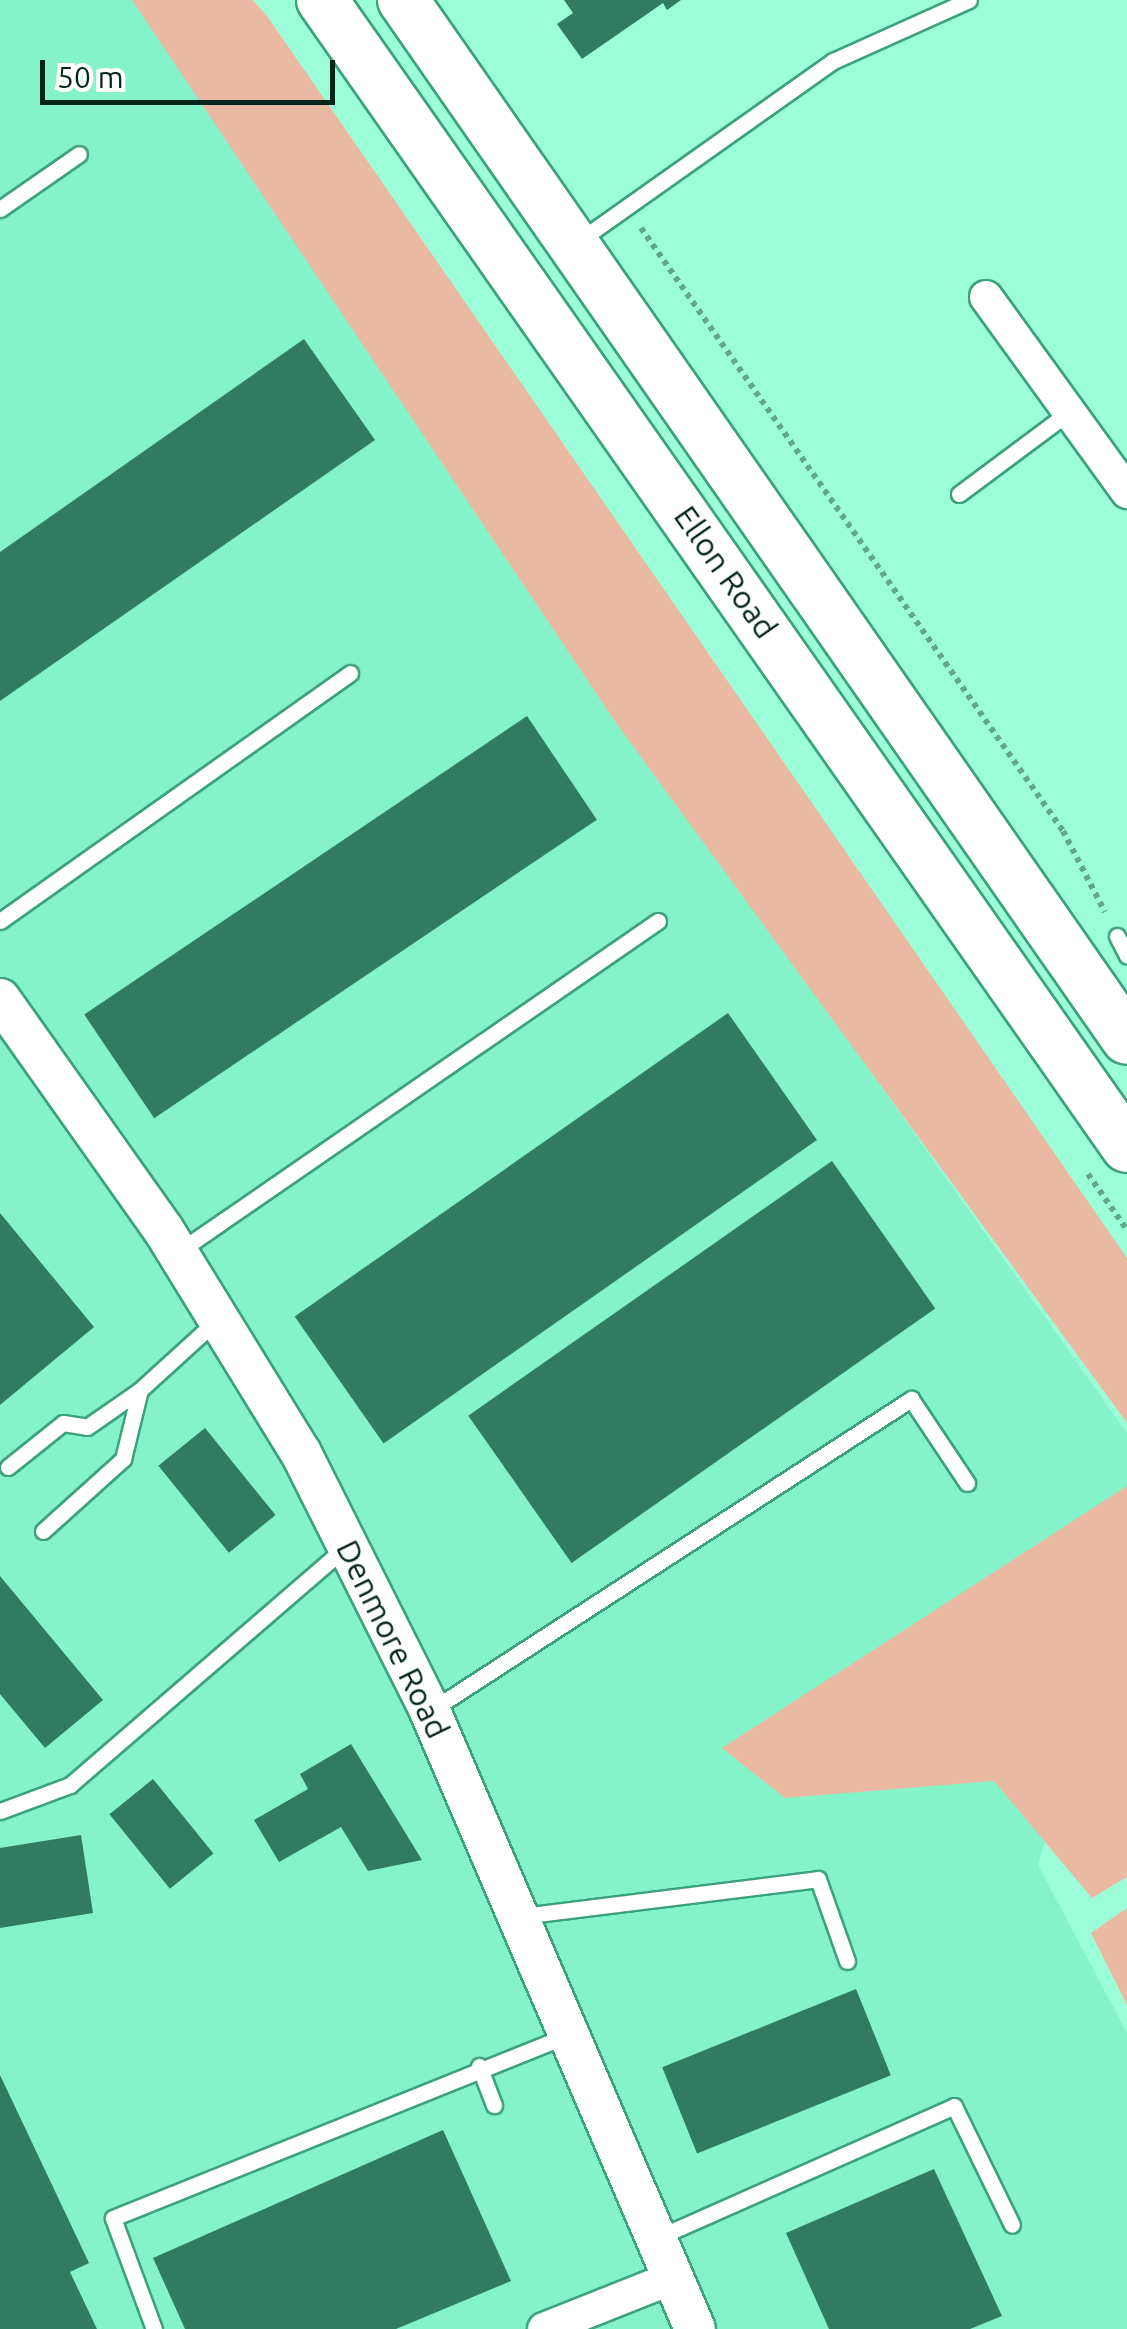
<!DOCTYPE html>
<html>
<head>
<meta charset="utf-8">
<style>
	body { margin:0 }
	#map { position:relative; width:1127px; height:2329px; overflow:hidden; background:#9cfed8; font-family:Ubuntu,sans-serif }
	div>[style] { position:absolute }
	.built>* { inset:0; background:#85f3c9 }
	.green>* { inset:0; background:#eab9a1 }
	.building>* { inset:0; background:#307b61; transform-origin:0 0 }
	.path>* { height:6px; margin-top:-3px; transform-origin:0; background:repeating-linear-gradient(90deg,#60a88d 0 5px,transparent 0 10px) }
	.roads { filter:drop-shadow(2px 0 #3ca17f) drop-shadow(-2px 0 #3ca17f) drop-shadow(0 2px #3ca17f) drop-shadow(0 -2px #3ca17f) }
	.service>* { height:15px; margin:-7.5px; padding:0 7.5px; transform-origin:7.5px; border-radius:7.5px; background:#fff }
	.minor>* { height:32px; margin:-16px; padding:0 16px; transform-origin:16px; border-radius:16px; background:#fff }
	.tertiary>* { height:40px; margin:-20px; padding:0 20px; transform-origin:20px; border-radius:20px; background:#fff }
	.primary>* { height:50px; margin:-25px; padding:0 25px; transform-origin:25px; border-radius:25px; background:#fff }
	span { translate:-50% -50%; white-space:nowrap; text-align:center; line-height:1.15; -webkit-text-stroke:9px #fff; paint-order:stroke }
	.street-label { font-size:32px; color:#05251b }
	.scale { position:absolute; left:40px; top:60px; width:295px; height:45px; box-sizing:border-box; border:5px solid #05251b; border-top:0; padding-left:12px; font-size:30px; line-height:35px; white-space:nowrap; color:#05251b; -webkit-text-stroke:8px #fff; paint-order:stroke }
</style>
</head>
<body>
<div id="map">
	<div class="built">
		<div style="clip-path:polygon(0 0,154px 0,771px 931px,1127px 1433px,1127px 1570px,1038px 1865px,1127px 2033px,1127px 2329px,0 2329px)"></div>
	</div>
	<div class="green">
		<div style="clip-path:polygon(132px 0,253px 0,267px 16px,1127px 1258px,1127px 1423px,614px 720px)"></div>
		<div style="clip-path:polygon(1127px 1486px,1127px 1877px,1092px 1898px,994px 1781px,785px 1798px,722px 1748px)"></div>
		<div style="clip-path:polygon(1127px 1908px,1127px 2005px,1091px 1933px)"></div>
	</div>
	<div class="building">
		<div style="clip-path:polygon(564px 0,681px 0,667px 10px,663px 3px,582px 59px,557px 24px,573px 13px)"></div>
		<div style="clip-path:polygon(304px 339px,375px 440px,0 701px,0 552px)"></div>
		<div style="left:527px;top:716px;width:125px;height:534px;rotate:56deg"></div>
		<div style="left:728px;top:1013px;width:155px;height:529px;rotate:55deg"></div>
		<div style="left:832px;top:1161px;width:180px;height:444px;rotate:55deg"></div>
		<div style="clip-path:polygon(0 1213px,94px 1327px,0 1405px)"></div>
		<div style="left:205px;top:1428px;width:112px;height:60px;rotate:51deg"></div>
		<div style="clip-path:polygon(0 1576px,103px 1700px,45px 1748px,0 1694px)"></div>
		<div style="clip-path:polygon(351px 1744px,422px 1860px,368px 1871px,341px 1827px,279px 1862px,254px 1820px,308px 1789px,300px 1774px)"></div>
		<div style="left:153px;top:1779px;width:96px;height:56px;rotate:51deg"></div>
		<div style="clip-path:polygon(81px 1835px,93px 1913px,0 1928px,0 1848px)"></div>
		<div style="left:856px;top:1989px;width:93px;height:209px;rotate:68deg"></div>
		<div style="clip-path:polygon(0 2075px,89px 2263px,70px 2272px,97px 2329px,0 2329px)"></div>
		<div style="clip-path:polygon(443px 2130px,511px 2281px,396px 2329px,185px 2329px,153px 2258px)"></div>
		<div style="clip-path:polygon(934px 2169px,1002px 2316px,970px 2329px,829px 2329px,786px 2233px)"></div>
	</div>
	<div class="path">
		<div style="left:641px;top:228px;width:736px;rotate:55.01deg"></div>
		<div style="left:1063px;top:831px;width:91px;rotate:62.6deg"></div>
		<div style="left:1088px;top:1174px;width:68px;rotate:55.1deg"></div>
	</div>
	<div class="roads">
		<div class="service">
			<div style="left:0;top:209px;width:96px;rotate:-34.8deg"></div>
			<div style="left:580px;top:240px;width:310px;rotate:-35.3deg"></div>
			<div style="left:833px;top:61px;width:149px;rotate:-24.2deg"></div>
			<div style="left:959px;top:494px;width:137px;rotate:-36.7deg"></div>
			<div style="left:0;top:921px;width:429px;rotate:-35.3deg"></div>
			<div style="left:1117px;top:936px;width:22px;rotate:63deg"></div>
			<div style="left:178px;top:1252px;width:583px;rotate:-34.59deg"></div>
			<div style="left:8px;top:1467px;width:70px;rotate:-38.7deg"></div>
			<div style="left:63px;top:1423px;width:24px;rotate:9deg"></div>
			<div style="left:87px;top:1427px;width:65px;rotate:-34.9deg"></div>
			<div style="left:43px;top:1531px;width:108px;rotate:-42deg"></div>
			<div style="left:123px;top:1459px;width:71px;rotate:-76.2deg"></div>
			<div style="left:140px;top:1390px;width:104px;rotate:-42.3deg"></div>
			<div style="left:433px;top:1709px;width:570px;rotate:-32.96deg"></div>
			<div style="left:911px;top:1399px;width:101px;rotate:56.3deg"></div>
			<div style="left:0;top:1811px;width:75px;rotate:-20.4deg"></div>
			<div style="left:70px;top:1785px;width:364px;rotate:-40.8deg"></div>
			<div style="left:522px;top:1916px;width:298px;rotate:-7.1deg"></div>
			<div style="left:818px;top:1879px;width:87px;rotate:70.5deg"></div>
			<div style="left:479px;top:2066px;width:42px;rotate:69deg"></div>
			<div style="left:659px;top:2237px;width:323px;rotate:-23.9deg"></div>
			<div style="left:954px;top:2106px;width:132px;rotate:64deg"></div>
			<div style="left:154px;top:2329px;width:118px;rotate:-110.3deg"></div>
			<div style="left:113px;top:2218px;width:491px;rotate:-21.9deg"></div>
		</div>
		<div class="minor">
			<div style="left:986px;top:297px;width:241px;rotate:54.1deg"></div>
			<div style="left:544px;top:2329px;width:138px;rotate:-21.7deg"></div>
		</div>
		<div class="tertiary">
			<div style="left:0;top:999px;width:282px;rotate:54.7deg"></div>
			<div style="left:163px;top:1229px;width:263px;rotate:58.4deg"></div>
			<div style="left:301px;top:1453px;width:288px;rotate:63.4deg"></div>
			<div style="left:430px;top:1711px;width:672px;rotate:66.79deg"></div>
		</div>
		<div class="primary">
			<div style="left:322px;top:0;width:1401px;rotate:54.94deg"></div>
			<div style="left:403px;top:0;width:1266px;rotate:55.13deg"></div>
		</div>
	</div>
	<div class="street-label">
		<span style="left:726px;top:572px;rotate:55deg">Ellon Road</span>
		<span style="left:393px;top:1639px;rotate:64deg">Denmore Road</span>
	</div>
	<div class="scale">50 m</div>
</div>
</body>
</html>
